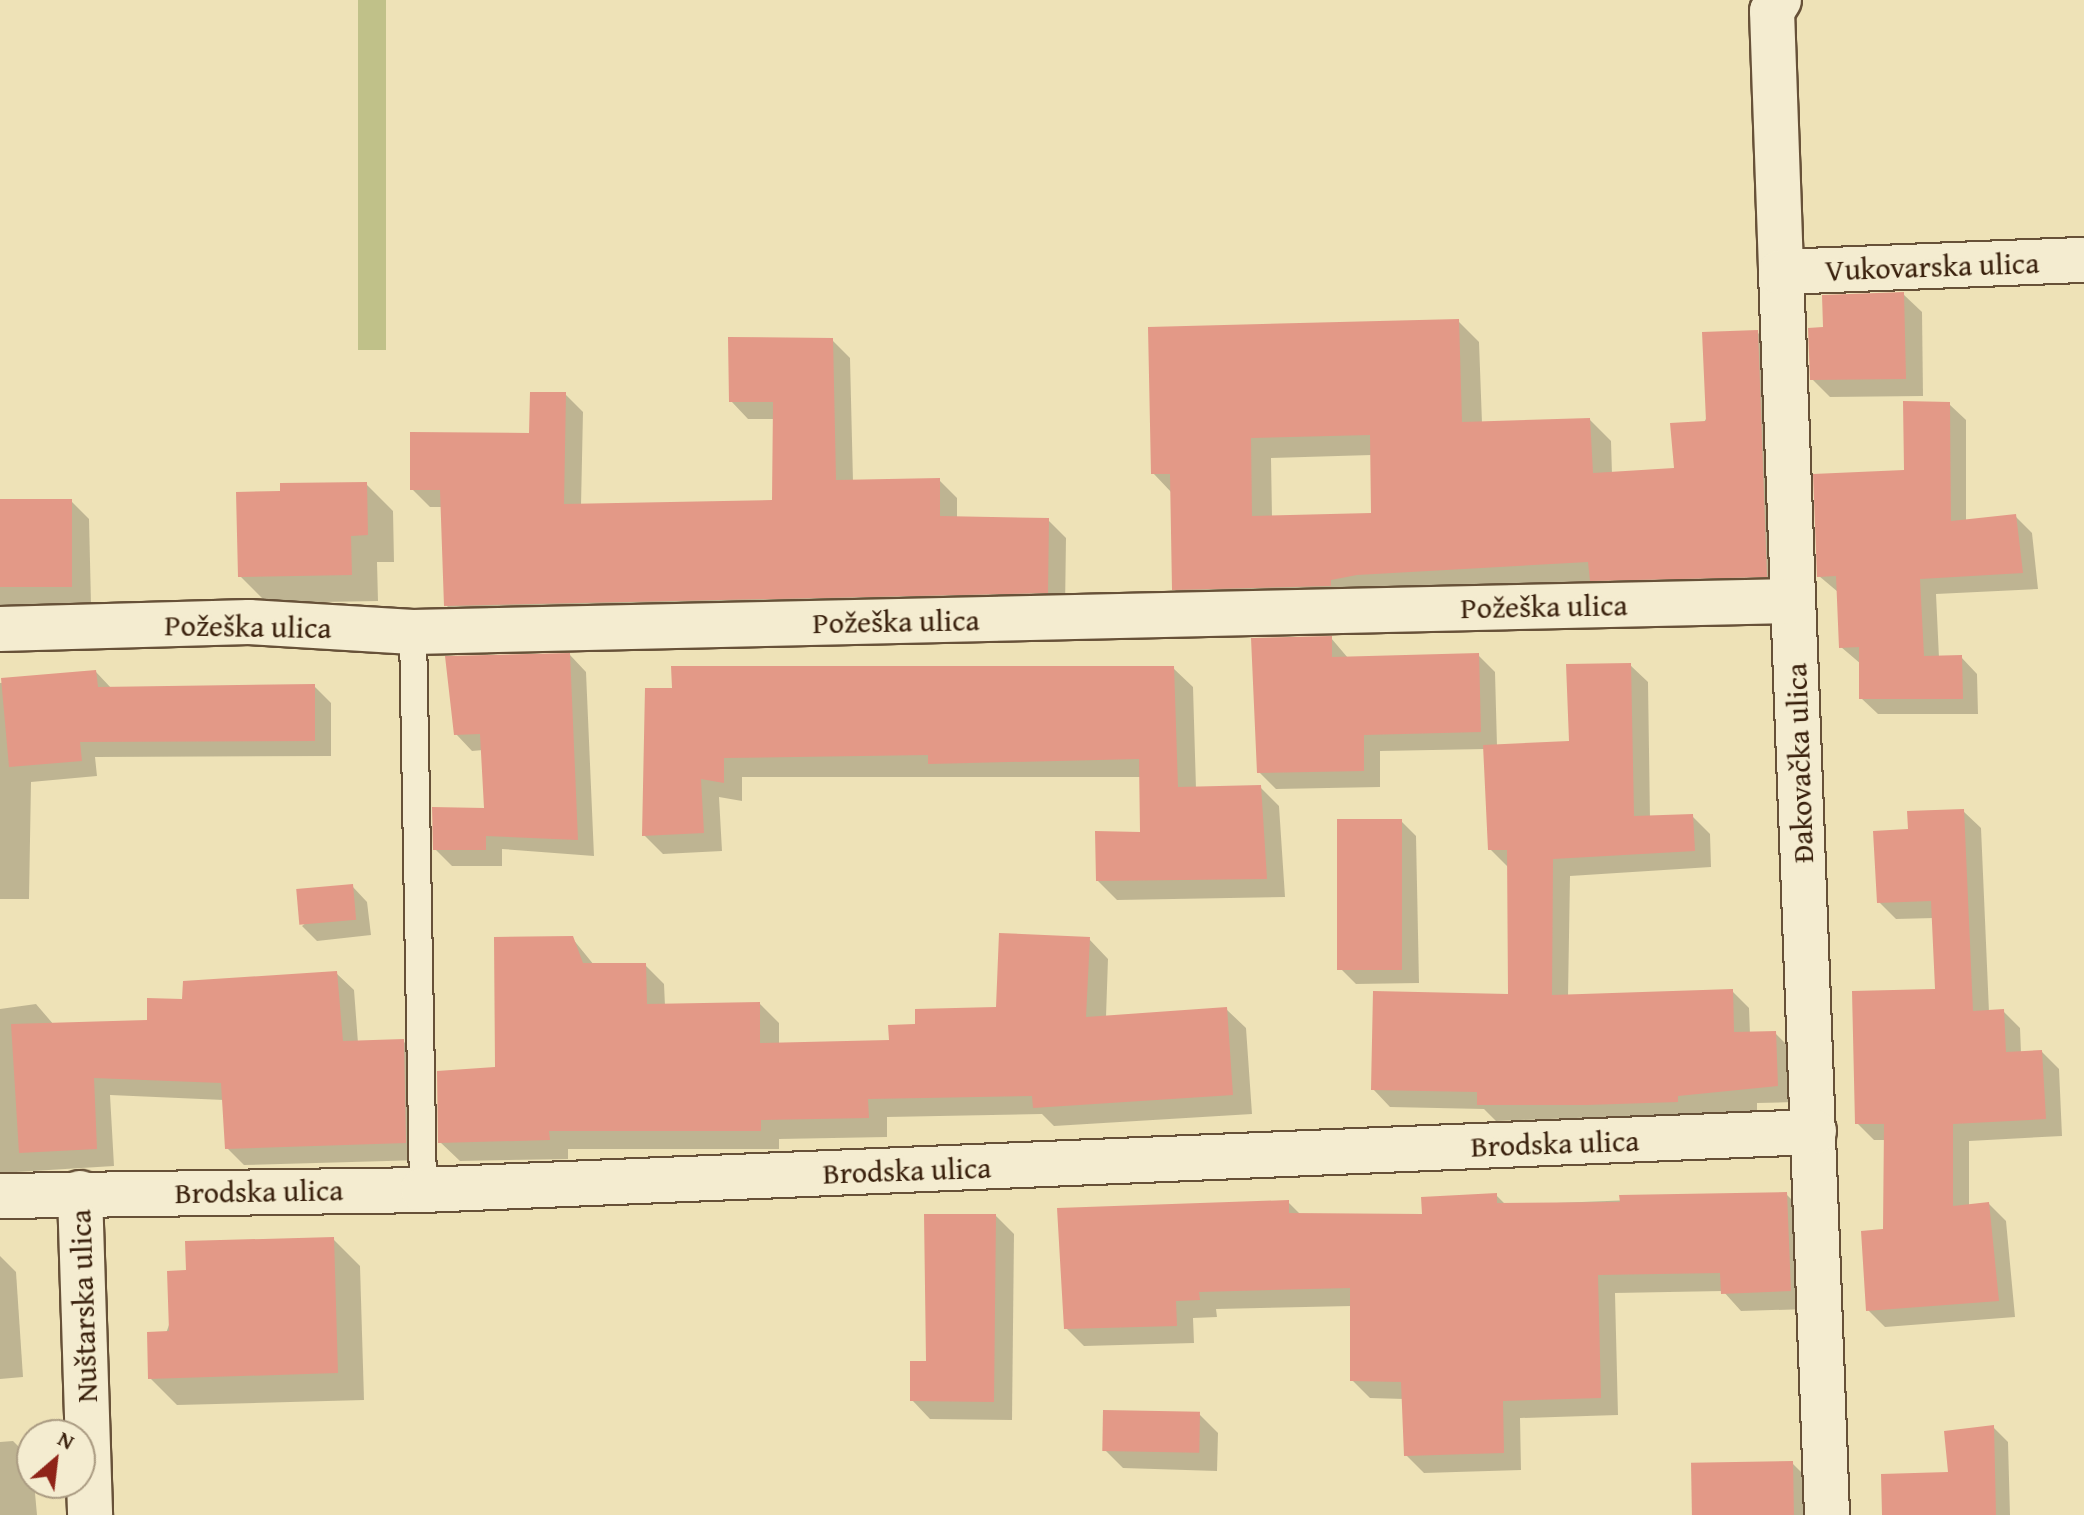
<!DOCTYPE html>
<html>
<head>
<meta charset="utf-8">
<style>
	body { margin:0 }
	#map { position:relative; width:2084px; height:1515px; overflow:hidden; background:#eee2b7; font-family:"Gentium Book Plus",serif }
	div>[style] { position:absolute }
	.green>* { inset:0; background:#c0c189; transform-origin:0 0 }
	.shadow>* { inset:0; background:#0003 }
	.building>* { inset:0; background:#e39987; transform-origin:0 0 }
	.roads { filter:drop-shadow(2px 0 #675138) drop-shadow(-2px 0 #675138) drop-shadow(0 2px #675138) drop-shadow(0 -2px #675138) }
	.service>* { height:26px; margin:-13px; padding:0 13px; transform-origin:13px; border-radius:13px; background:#f4ecd0 }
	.minor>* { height:44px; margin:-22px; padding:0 22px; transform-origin:22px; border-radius:22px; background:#f4ecd0 }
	span { translate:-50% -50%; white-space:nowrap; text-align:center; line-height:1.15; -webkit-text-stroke:6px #f4ecd0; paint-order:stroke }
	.street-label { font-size:30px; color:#3a210d }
	.north { position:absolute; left:16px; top:1419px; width:80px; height:80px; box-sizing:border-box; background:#f4ecd0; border:2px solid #aa9b82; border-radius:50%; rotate:28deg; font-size:22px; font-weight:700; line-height:32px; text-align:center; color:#3a210d }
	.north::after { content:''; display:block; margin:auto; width:28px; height:36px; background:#8f2418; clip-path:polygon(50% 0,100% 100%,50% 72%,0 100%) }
</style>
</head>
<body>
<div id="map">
	<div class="green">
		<div style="left:358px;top:0;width:28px;height:350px"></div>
	</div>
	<div class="shadow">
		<div style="clip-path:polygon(1903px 294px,1922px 312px,1923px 396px,1830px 397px,1812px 379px,1825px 329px)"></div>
		<div style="clip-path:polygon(evenodd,1458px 321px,1479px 342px,1482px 423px,1590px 420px,1611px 441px,1612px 474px,1676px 470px,1757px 332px,1778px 353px,1787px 597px,1612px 601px,1595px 583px,1195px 610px,1174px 589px,1172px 493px,1153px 473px,1458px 321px,1372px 455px,1373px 515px,1272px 517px,1271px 458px,1372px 455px)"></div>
		<div style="clip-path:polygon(832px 340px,850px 358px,853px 482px,939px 480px,957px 498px,957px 518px,1048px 520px,1066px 538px,1065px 610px,463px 623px,446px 605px,442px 507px,430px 507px,412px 489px,531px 435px,565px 394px,583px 412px,581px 506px,774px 501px,775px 419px,748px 419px,731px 401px)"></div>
		<div style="clip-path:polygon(1949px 404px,1966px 420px,1966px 522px,2016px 517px,2032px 533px,2038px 589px,1936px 594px,1939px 658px,1961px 657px,1977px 674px,1978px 714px,1878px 714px,1861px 698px,1861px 664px,1841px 647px,1838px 592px,1819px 576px,1906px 472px)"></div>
		<div style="clip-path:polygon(366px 484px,393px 511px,394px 562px,377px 562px,378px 601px,267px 603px,240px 576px,282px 493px)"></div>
		<div style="clip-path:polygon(71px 501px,89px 519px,91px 604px,0 606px,0 503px)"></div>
		<div style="clip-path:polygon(1331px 638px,1348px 658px,1478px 655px,1495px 672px,1497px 746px,1571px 743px,1630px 665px,1648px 682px,1650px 818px,1693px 817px,1710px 834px,1711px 867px,1570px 876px,1568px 997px,1732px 991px,1749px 1008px,1750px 1034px,1775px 1033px,1792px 1050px,1794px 1102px,1757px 1103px,1757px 1111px,1496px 1121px,1484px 1109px,1390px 1107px,1373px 1089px,1510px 996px,1508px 867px,1490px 849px,1485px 749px,1380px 751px,1380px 787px,1276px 789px,1259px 772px)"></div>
		<div style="clip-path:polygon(570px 655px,586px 672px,594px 856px,502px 849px,502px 866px,452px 866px,435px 849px,487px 810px,483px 750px,472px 751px,456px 734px)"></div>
		<div style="clip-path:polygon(1173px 668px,1193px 687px,1196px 789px,1260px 787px,1279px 806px,1285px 897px,1117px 900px,1098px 881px,1142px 834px,1141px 777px,742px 777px,742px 801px,719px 797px,722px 851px,663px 854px,644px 835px,646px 690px)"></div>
		<div style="clip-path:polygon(96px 672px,112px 689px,314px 686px,331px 703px,331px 756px,95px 757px,97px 776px,31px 782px,29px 899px,0 899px,0 683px)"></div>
		<div style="clip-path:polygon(1963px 811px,1981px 828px,1989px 1012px,2003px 1011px,2020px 1028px,2021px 1053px,2042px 1052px,2059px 1069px,2062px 1136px,1969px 1141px,1969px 1206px,1989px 1204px,2006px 1221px,2015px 1317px,1885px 1327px,1868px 1310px,1885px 1231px,1885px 1140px,1874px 1140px,1857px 1123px,1937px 991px,1934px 918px,1896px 919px,1879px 902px,1910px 831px)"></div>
		<div style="clip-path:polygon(1401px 821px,1416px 836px,1419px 983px,1356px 984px,1341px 969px)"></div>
		<div style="clip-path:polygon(352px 886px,367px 902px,371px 935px,317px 941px,302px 926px)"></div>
		<div style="clip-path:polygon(572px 938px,594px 965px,645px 965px,664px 984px,665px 1006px,760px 1004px,779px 1023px,779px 1045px,891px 1042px,917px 1026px,998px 1008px,1089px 939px,1108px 959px,1106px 1017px,1226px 1009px,1246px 1028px,1252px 1114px,1054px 1126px,1042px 1114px,887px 1117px,887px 1137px,779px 1139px,779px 1149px,568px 1149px,568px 1159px,460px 1161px,440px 1142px,497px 1069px)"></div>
		<div style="clip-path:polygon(336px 973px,354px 990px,358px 1043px,403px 1041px,421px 1059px,423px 1160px,244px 1165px,227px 1148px,224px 1100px,110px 1095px,114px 1166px,0 1173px,0 1009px,36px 1004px,54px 1025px,149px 1022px,184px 1001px)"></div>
		<div style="clip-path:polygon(1786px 1194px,1804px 1212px,1808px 1309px,1741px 1311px,1723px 1291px,1615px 1293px,1618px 1415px,1520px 1418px,1521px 1470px,1424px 1473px,1406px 1455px,1404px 1399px,1370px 1398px,1352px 1380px,1352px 1306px,1216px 1309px,1217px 1317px,1193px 1318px,1194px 1343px,1084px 1346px,1066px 1328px,1288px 1202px,1301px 1215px,1424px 1216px,1496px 1195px,1506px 1205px)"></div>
		<div style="clip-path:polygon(996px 1216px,1014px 1234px,1012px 1420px,930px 1419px,912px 1400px)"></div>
		<div style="clip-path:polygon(333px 1239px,360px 1266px,364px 1400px,177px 1405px,150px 1378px,188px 1272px)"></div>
		<div style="clip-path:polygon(0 1256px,16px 1272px,23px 1377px,0 1379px)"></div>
		<div style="clip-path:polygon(1199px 1414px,1218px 1433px,1217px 1471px,1123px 1468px,1105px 1450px)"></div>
		<div style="clip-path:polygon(1993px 1427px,2008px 1442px,2010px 1515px,1884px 1515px,1950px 1474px)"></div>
		<div style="clip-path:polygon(13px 1441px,32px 1460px,37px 1515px,0 1515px,0 1442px)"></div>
		<div style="clip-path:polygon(1792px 1463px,1810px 1481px,1810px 1515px,1694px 1515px)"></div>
	</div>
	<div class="building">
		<div style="clip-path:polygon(1904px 292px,1906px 379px,1810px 380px,1808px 328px,1823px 327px,1822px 295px)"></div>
		<div style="clip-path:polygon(evenodd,1459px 319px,1462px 422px,1590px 418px,1593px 473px,1674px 468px,1670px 423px,1706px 421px,1702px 332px,1758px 330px,1767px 577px,1590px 581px,1588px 562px,1357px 575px,1331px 580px,1331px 586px,1172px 590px,1170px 474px,1151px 474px,1148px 327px,1459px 319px,1370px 435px,1371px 513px,1252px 516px,1251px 438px,1370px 435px)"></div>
		<div style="clip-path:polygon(728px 337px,833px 338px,836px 480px,940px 478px,940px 516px,1049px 518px,1048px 593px,444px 606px,440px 490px,410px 490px,410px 432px,529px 433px,530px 392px,566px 392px,564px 504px,772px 500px,773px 402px,729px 402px)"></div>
		<div style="clip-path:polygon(1903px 401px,1950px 402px,1951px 521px,2016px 514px,2023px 573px,1920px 579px,1924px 656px,1962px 655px,1963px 699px,1859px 699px,1859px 647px,1839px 648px,1836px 576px,1817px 577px,1813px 474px,1904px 470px)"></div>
		<div style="clip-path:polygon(367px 482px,368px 535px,351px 536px,352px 575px,238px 577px,236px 492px,280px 491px,280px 483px)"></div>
		<div style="left:0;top:499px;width:72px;height:88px"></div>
		<div style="clip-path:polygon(1332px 636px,1332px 657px,1479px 653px,1481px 732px,1364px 735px,1364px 771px,1257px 773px,1251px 638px)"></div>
		<div style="clip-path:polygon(570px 653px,578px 840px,486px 836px,486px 831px,486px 850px,433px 850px,432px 807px,484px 808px,480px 734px,454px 735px,445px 656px)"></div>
		<div style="clip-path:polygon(1631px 663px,1634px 816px,1693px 814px,1695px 851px,1553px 859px,1552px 995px,1733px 989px,1734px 1032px,1776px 1031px,1778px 1086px,1678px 1096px,1678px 1102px,1586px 1105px,1477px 1105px,1477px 1092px,1371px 1090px,1373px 991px,1508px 994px,1507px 850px,1488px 850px,1483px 745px,1569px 741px,1566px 664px)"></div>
		<div style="clip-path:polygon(671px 666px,1174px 666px,1178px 787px,1261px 785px,1267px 879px,1096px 881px,1095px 831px,1140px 832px,1139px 759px,928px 764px,928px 755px,724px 758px,724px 783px,701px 779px,704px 833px,642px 836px,645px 688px,672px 688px)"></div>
		<div style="clip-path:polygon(96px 670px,98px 687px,315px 684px,315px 741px,80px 742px,82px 761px,9px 767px,1px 678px)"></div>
		<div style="clip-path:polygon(1964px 809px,1973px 1011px,2004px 1009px,2006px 1052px,2042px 1050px,2046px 1119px,1953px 1124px,1953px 1206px,1989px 1202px,1999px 1301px,1866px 1311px,1861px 1231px,1883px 1229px,1884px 1124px,1855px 1124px,1852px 991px,1935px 989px,1931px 901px,1877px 903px,1873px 831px,1908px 829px,1907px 811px)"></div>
		<div style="left:1337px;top:819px;width:65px;height:151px"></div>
		<div style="left:353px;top:884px;width:36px;height:57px;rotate:85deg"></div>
		<div style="clip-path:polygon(999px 933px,1090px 937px,1086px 1017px,1227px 1007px,1233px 1095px,1033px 1108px,1032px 1096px,868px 1099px,869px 1118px,761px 1120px,761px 1131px,549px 1131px,550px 1140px,438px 1143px,437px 1071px,495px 1067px,494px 937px,573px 936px,583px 963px,646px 963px,647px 1004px,760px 1002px,760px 1043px,889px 1040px,888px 1025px,915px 1024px,915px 1009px,996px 1007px)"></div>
		<div style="clip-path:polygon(337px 971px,343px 1041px,404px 1039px,406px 1143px,225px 1149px,221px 1083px,94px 1078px,97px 1149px,19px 1153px,11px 1024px,147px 1020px,147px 998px,182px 999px,183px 981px)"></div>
		<div style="clip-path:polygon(1787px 1192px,1791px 1291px,1721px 1294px,1720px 1273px,1598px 1275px,1601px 1398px,1503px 1401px,1504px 1453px,1404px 1456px,1401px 1382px,1350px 1381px,1350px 1288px,1199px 1292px,1200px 1300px,1176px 1301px,1177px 1326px,1064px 1329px,1057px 1208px,1289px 1200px,1289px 1213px,1422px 1214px,1421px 1197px,1497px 1193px,1497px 1203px,1620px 1202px,1619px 1195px)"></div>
		<div style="clip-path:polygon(924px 1214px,996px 1214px,994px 1402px,910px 1401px,910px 1361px,926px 1361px)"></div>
		<div style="clip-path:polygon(334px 1237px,338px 1373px,148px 1379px,147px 1332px,169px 1331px,167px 1271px,186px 1270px,185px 1241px)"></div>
		<div style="left:1103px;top:1410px;width:97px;height:41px;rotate:1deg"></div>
		<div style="clip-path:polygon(1994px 1425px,1996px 1515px,1882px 1515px,1881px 1474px,1948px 1472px,1944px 1431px)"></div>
		<div style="left:1793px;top:1461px;width:54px;height:102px;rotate:89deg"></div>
	</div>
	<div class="roads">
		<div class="service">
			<div style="left:413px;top:632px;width:558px;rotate:88.97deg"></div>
		</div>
		<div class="minor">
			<div style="left:1779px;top:0;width:13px;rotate:122deg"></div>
			<div style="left:1772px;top:11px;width:261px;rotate:88deg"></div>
			<div style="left:1781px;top:272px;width:1244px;rotate:87.88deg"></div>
			<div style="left:1781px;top:272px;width:303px;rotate:-2.3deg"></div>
			<div style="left:0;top:629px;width:249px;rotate:-1.6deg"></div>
			<div style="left:249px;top:622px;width:164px;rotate:3.5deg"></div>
			<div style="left:413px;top:632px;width:1379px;rotate:-1.29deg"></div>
			<div style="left:80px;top:1193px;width:322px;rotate:88.2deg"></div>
			<div style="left:0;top:1196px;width:423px;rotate:-0.8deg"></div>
			<div style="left:423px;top:1190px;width:1392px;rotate:-2.39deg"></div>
		</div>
	</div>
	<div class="street-label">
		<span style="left:1932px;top:266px;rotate:-2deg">Vukovarska ulica</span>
		<span style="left:1544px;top:606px;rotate:-1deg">Požeška ulica</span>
		<span style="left:896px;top:621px;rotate:-1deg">Požeška ulica</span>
		<span style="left:248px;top:626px;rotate:1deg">Požeška ulica</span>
		<span style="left:1799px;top:763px;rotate:-92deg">Đakovačka ulica</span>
		<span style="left:1555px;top:1143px;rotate:-2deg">Brodska ulica</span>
		<span style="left:907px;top:1170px;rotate:-2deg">Brodska ulica</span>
		<span style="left:259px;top:1191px;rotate:-1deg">Brodska ulica</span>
		<span style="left:83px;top:1306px;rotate:-92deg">Nuštarska ulica</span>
	</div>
	<div class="north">N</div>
</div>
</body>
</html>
